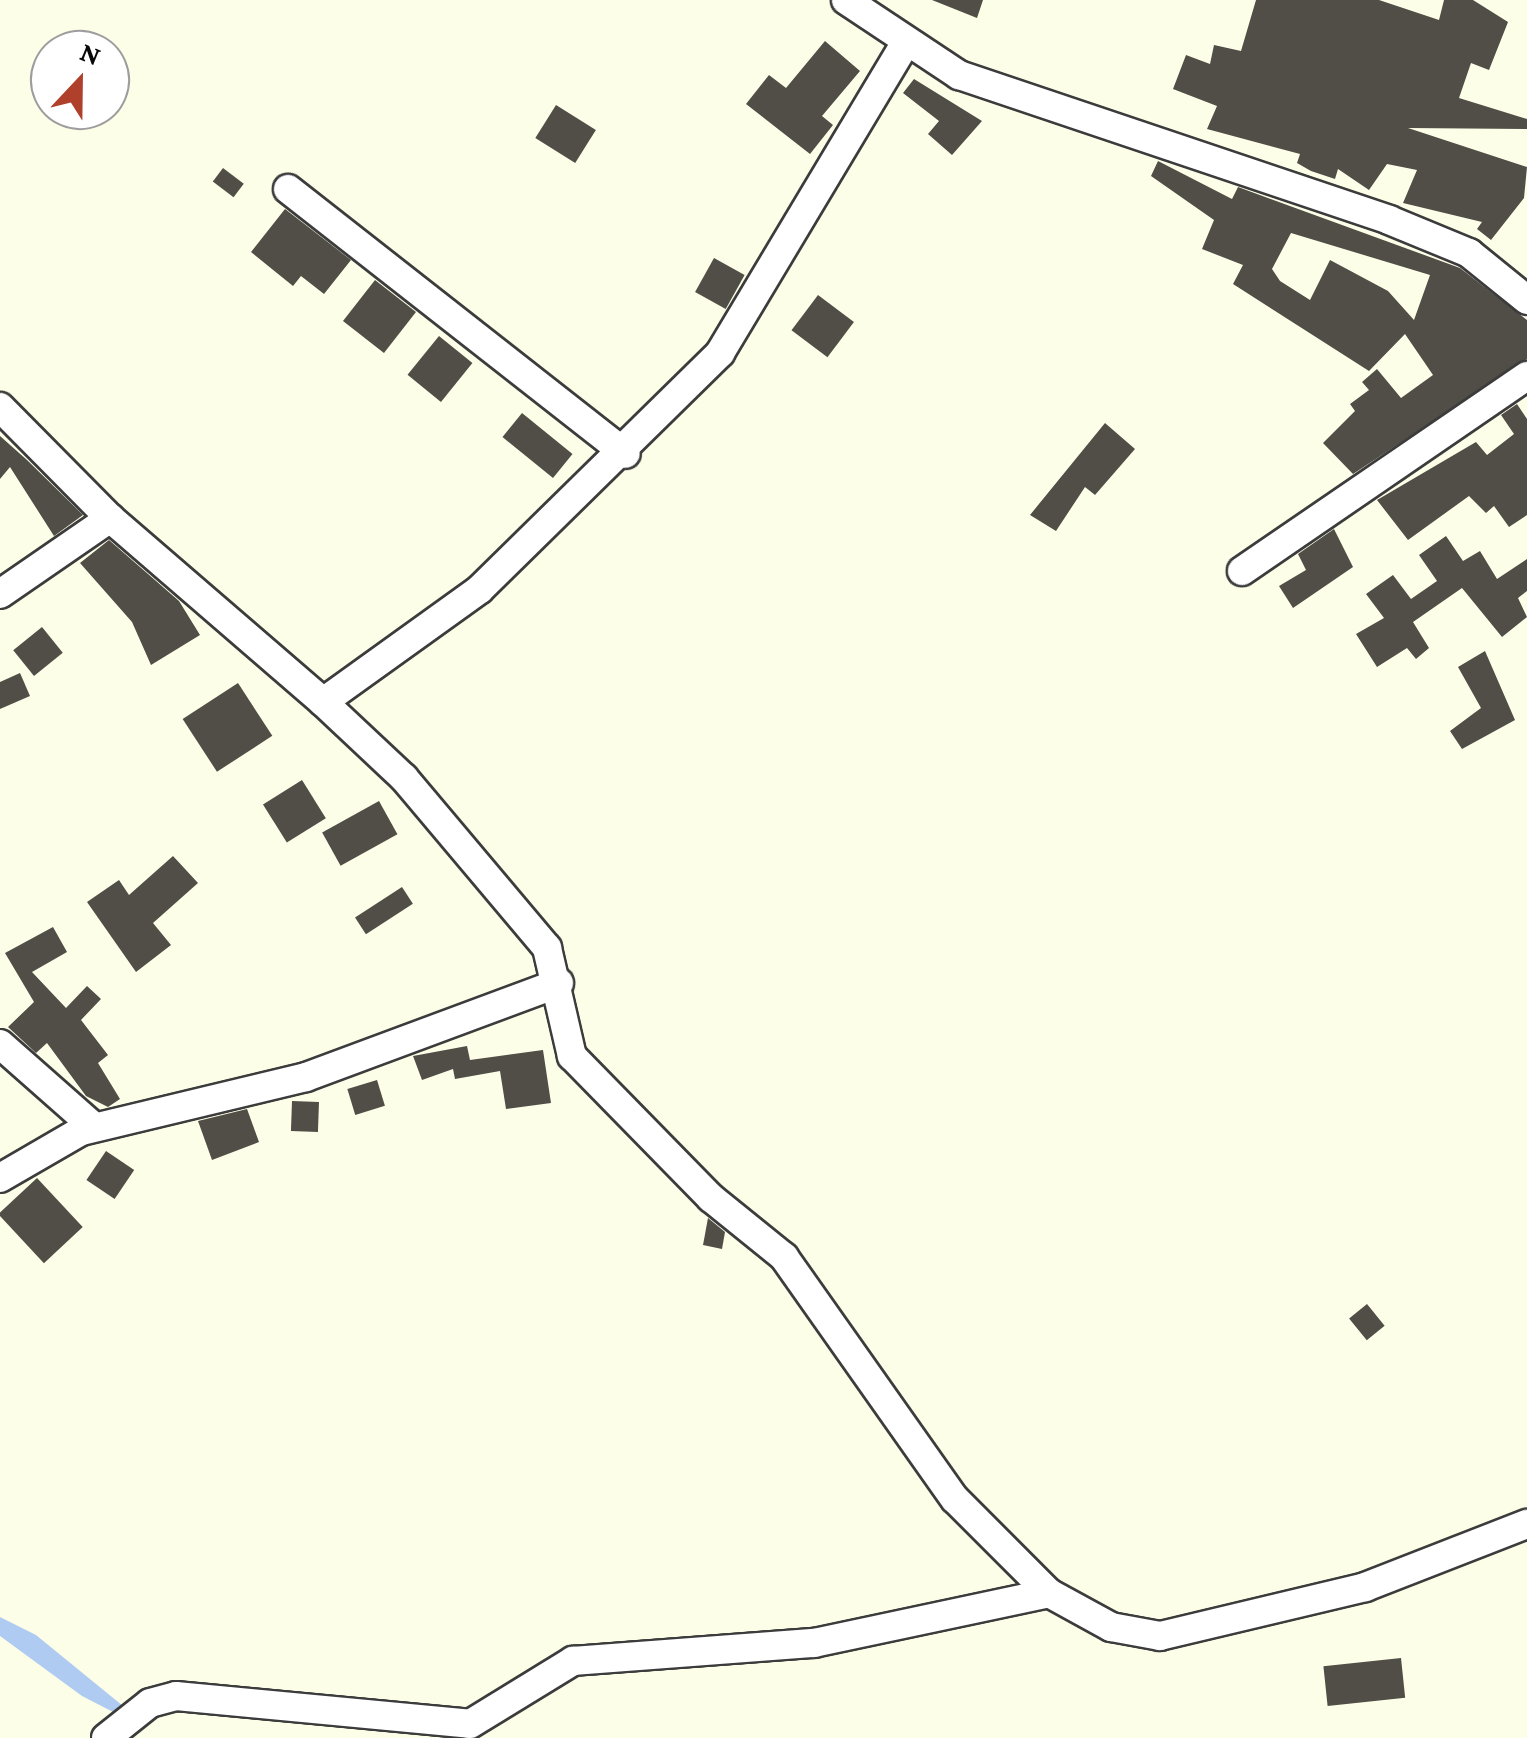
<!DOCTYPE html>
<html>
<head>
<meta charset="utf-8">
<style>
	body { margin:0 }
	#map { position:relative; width:1527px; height:1738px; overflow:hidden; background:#fdfee7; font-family:"Crimson Pro",serif }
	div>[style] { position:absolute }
	.water>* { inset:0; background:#b0cbf1 }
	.building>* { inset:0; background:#514d47; transform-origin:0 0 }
	.roads { filter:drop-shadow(2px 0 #3c3c3c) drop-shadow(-2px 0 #3c3c3c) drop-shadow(0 2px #3c3c3c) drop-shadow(0 -2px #3c3c3c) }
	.minor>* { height:28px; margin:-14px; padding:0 14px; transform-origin:14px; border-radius:14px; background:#fff }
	span { translate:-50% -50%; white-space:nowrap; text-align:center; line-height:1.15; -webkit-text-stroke:10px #fff; paint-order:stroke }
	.north { position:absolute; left:30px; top:30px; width:100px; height:100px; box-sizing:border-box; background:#fff; border:2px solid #9d9d9d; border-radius:50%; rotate:22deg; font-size:28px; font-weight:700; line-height:40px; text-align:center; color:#090909 }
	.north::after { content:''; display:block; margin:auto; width:35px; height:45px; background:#af402c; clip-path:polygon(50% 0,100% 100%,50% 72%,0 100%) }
</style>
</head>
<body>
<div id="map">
	<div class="water">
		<div style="clip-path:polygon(0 1617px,36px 1635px,123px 1706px,117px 1714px,82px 1696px,0 1636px)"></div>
	</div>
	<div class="building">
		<div style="clip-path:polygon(932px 0,983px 0,977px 18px)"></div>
		<div style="clip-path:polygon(1256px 0,1379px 0,1439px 20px,1444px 0,1473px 0,1508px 22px,1489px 70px,1471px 63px,1459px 98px,1527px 119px,1527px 129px,1408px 128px,1527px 167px,1524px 198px,1491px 240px,1477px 229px,1482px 222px,1403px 203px,1417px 170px,1387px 164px,1369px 190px,1338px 169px,1335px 179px,1311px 171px,1297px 163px,1300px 154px,1207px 129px,1217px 106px,1173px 89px,1186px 55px,1210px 64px,1214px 45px,1241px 51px)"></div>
		<div style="clip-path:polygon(825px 41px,860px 71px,822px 116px,833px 125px,810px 154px,746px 104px,769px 75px,786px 88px)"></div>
		<div style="clip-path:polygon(914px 79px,982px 121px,952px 155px,928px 134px,939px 121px,903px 93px)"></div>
		<div style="left:556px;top:105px;width:47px;height:39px;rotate:32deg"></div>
		<div style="clip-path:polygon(evenodd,1158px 161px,1232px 199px,1238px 187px,1460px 268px,1527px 320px,1527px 359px,1353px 474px,1323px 443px,1355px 411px,1350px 404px,1369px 390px,1362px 382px,1377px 369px,1401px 398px,1433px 375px,1405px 334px,1369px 371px,1233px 284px,1243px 265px,1202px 249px,1214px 220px,1151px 176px,1158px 161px,1291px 233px,1430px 275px,1414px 320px,1388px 291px,1330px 260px,1310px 300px,1280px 281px,1272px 269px,1291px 233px)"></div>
		<div style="left:223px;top:168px;width:26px;height:17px;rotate:37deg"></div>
		<div style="clip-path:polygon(285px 209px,351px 260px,324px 294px,301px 276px,293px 286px,251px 252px)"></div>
		<div style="left:714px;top:258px;width:35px;height:39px;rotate:29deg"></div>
		<div style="left:375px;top:280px;width:52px;height:52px;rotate:38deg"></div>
		<div style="left:818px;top:295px;width:45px;height:44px;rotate:37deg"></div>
		<div style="left:439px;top:336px;width:43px;height:50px;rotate:39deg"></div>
		<div style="clip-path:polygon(1517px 404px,1527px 419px,1527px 515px,1509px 527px,1494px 506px,1486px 513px,1469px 496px,1408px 540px,1377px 500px,1476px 442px,1487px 455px,1514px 434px,1501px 415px)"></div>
		<div style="left:522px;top:413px;width:65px;height:31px;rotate:39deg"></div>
		<div style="clip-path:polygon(1105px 423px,1135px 449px,1095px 495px,1085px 487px,1056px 531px,1030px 515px)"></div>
		<div style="clip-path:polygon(0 436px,27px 460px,83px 515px,54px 536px,10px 467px,0 479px)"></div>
		<div style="clip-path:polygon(1334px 529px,1353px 567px,1293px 608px,1279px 586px,1306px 570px,1298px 554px)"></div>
		<div style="clip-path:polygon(1446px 536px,1463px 561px,1480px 551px,1497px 579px,1527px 559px,1527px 591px,1518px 598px,1527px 617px,1502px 637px,1462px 588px,1413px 622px,1429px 648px,1416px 659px,1407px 648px,1377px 667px,1356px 634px,1384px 618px,1366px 594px,1393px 575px,1411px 599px,1437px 581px,1419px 555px)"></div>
		<div style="clip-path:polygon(109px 540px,179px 601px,200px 635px,151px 665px,132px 622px,80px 563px)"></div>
		<div style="left:42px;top:627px;width:33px;height:37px;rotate:51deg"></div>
		<div style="clip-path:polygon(1485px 651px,1515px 720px,1462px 749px,1450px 731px,1481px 708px,1458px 667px)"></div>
		<div style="clip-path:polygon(20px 673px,30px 696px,0 709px,0 682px)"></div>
		<div style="left:238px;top:683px;width:63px;height:66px;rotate:57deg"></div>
		<div style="left:302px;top:780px;width:45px;height:46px;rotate:58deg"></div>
		<div style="left:379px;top:801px;width:38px;height:65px;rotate:61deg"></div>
		<div style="clip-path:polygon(173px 856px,198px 883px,153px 923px,171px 945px,136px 972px,87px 902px,119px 880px,129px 895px)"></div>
		<div style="left:402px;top:887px;width:20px;height:56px;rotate:57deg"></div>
		<div style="clip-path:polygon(53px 927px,67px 952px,32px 972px,66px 1008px,87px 986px,101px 999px,81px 1020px,108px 1055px,98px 1063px,120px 1099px,108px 1107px,86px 1096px,47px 1043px,36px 1053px,8px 1027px,34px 1002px,5px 953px)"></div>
		<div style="clip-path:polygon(467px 1046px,470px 1060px,543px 1050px,551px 1103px,506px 1109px,500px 1071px,455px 1079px,453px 1069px,422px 1080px,413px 1056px)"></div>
		<div style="left:377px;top:1080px;width:27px;height:31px;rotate:73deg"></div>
		<div style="left:292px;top:1101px;width:27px;height:30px;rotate:2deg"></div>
		<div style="clip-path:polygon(247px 1109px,259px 1142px,212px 1160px,198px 1121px)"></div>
		<div style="left:106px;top:1151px;width:34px;height:35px;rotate:34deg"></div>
		<div style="left:37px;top:1178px;width:67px;height:53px;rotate:47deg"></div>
		<div style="clip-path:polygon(708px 1218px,725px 1232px,722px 1249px,703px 1245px)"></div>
		<div style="left:1367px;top:1304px;width:28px;height:23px;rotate:51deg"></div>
		<div style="left:1401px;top:1658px;width:40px;height:78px;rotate:84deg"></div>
	</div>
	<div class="roads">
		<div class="minor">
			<div style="left:846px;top:0;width:136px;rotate:33.6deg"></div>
			<div style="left:959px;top:75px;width:454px;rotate:18.6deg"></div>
			<div style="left:1389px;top:220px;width:87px;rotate:22.4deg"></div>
			<div style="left:1469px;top:253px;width:75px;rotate:39deg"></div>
			<div style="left:288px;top:189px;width:429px;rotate:38.1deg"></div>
			<div style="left:0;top:407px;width:156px;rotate:45.3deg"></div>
			<div style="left:110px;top:518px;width:281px;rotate:40.8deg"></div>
			<div style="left:323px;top:702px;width:193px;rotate:-35.7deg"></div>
			<div style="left:480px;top:589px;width:337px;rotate:-44.5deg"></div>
			<div style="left:720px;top:353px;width:358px;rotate:-59.1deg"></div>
			<div style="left:1242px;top:571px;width:345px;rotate:-34.4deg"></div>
			<div style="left:0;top:594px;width:134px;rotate:-34.6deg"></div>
			<div style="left:323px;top:702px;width:111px;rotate:43.2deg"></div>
			<div style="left:404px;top:778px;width:222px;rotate:49.9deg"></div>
			<div style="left:547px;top:948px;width:111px;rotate:77deg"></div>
			<div style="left:572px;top:1056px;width:199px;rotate:45.6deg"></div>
			<div style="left:711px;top:1198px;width:94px;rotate:38.9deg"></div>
			<div style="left:784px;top:1257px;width:296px;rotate:54.8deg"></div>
			<div style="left:955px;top:1499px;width:133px;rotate:45deg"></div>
			<div style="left:1049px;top:1593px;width:71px;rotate:28.7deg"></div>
			<div style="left:1111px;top:1627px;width:50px;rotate:10.4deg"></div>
			<div style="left:1160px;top:1636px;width:211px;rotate:-13.4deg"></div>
			<div style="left:1365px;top:1587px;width:174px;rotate:-21.3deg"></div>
			<div style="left:0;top:1044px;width:125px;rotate:41.4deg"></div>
			<div style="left:0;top:1178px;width:94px;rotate:-30.1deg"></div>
			<div style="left:81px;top:1131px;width:231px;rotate:-13.5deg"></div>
			<div style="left:306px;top:1077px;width:270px;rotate:-20.4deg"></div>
			<div style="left:106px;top:1738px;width:56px;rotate:-38.5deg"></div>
			<div style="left:150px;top:1703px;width:27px;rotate:-15deg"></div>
			<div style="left:176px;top:1696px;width:295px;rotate:5.4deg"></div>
			<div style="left:470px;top:1724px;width:121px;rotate:-31.5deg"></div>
			<div style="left:573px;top:1661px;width:242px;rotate:-4.3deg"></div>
			<div style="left:814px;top:1643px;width:240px;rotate:-12deg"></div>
		</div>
	</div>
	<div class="north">N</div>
</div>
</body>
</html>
